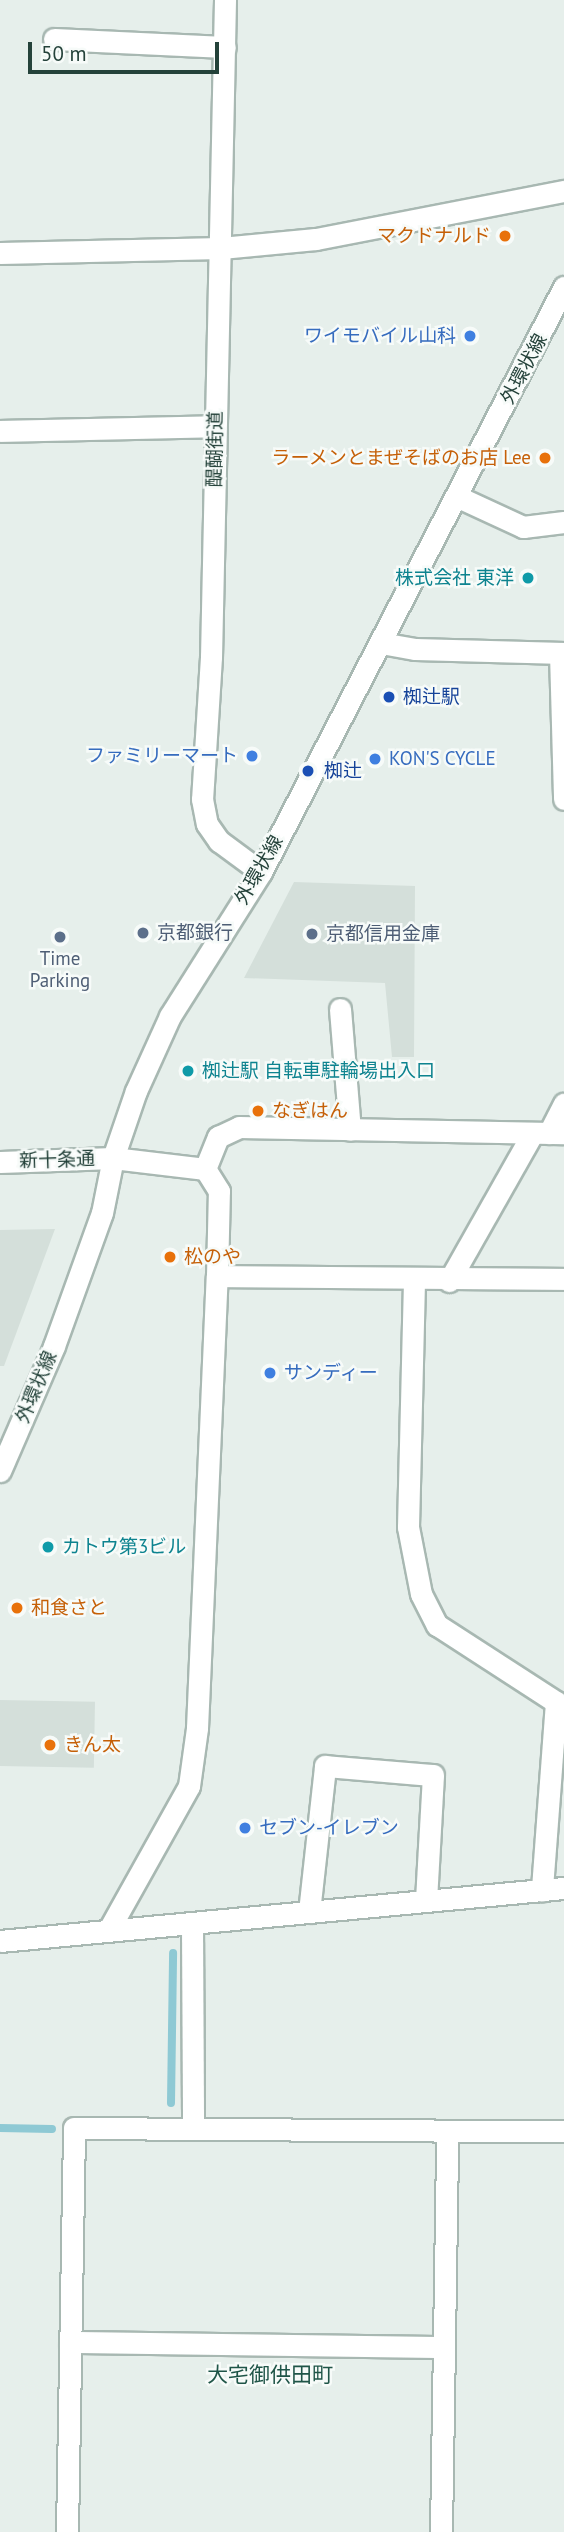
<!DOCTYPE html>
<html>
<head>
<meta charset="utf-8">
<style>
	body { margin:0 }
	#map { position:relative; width:564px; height:2532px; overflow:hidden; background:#e6efeb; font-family:"PT Sans","Noto Sans JP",sans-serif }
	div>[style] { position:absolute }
	.built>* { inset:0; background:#d4dfda; transform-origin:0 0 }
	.stream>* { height:8px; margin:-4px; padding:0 4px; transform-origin:4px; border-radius:4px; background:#8ec9d4 }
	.roads { filter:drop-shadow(2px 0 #a8b8b2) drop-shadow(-2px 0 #a8b8b2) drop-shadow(0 2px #a8b8b2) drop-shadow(0 -2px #a8b8b2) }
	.street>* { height:21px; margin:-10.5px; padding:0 10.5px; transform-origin:10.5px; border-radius:10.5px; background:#fff }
	.secondary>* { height:21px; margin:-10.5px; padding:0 10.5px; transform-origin:10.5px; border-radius:10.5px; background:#fff }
	.dots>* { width:19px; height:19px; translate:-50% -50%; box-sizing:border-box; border:4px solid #f7fbf9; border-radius:50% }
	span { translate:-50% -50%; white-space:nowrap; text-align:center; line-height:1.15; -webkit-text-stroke:5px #f7fbf9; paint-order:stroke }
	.food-label { font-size:19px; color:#c56008 }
	.right { translate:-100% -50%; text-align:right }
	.left { translate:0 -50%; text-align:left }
	.shop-label { font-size:19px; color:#366cbe }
	.street-label { font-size:19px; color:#24423a }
	.culture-label { font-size:19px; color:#0d838f }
	.transit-label { font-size:19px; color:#164399 }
	.service-label { font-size:19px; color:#4e5e75 }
	.neighbourhood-label { font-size:21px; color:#1f5548 }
	.scale { position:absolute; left:28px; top:42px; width:191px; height:32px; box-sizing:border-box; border:4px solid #24423a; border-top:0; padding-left:9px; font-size:21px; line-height:24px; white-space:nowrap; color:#24423a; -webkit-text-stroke:5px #f7fbf9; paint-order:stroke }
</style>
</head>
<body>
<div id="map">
	<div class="built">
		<div style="clip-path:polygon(294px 882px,415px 886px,414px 1057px,392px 1057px,385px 983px,244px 978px)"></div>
		<div style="clip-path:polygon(55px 1229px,4px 1366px,0 1366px,0 1230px)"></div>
		<div style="left:0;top:1700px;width:95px;height:66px;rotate:1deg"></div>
	</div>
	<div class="stream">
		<div style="left:171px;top:2103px;width:150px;rotate:-89.2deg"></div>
		<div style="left:0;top:2128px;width:52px;rotate:1.1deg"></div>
	</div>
	<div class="roads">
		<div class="street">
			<div style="left:54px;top:39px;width:171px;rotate:2.7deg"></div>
			<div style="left:0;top:253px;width:221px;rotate:-1.3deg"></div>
			<div style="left:221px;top:248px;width:95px;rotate:-5.4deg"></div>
			<div style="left:316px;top:239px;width:253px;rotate:-11deg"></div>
			<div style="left:0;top:431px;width:215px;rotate:-1.3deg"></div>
			<div style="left:456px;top:496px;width:74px;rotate:24.8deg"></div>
			<div style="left:523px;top:527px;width:41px;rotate:-7deg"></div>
			<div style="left:381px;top:643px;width:35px;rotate:10deg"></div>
			<div style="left:415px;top:649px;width:149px;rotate:1.5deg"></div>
			<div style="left:560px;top:653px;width:146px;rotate:88.4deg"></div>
			<div style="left:340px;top:1009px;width:121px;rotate:85.3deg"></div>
			<div style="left:549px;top:1133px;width:33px;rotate:-63deg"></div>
			<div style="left:217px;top:1276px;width:347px;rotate:0.5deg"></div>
			<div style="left:414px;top:1281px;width:246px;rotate:91.4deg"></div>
			<div style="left:408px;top:1527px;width:68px;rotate:79deg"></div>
			<div style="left:421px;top:1594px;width:35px;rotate:63deg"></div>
			<div style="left:437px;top:1625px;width:142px;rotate:32.9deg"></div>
			<div style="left:556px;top:1702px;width:189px;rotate:94.3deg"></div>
			<div style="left:449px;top:1281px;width:169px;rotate:-60.5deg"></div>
			<div style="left:309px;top:1912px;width:147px;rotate:-83.7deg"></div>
			<div style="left:325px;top:1766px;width:108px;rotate:4.8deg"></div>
			<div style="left:433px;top:1775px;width:126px;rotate:93.2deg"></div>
			<div style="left:192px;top:1923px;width:206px;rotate:89.7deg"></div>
			<div style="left:108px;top:1931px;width:166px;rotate:-60.8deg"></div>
			<div style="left:189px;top:1786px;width:59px;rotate:-82.1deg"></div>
			<div style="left:197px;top:1728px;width:452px;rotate:-87.5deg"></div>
			<div style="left:217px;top:1276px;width:85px;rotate:-88.7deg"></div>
			<div style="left:219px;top:1191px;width:26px;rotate:-122deg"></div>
			<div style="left:205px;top:1169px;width:35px;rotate:-68deg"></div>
			<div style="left:218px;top:1137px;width:23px;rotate:-25deg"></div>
			<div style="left:239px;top:1127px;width:325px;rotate:1.1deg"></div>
			<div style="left:0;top:1941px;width:566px;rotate:-5.37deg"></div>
			<div style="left:70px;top:2342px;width:374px;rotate:0.8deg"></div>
			<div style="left:67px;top:2532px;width:404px;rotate:-89deg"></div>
			<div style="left:74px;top:2128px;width:490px;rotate:0.4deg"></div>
			<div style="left:441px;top:2532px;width:401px;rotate:-89.1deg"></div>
		</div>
		<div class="secondary">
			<div style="left:225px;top:0;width:657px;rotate:91.22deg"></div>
			<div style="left:211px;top:657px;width:142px;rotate:93.6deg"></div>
			<div style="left:202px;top:799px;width:25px;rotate:79deg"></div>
			<div style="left:207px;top:824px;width:21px;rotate:55deg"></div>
			<div style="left:219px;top:841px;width:52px;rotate:36.4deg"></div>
			<div style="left:0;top:1162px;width:113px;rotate:-2deg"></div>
			<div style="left:113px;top:1158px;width:93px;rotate:6.8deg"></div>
			<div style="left:0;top:1471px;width:136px;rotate:-66.6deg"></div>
			<div style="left:54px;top:1346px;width:141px;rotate:-70.2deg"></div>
			<div style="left:102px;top:1213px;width:56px;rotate:-78.7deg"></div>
			<div style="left:113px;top:1158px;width:71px;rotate:-71.1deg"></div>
			<div style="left:136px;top:1091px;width:82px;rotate:-65.6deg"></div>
			<div style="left:170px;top:1016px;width:170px;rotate:-57.7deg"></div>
			<div style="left:261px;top:872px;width:659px;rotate:-62.62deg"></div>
		</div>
	</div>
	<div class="dots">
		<div style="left:505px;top:236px;background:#e8710a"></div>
		<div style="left:470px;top:336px;background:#3f7fe0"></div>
		<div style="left:545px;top:458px;background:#e8710a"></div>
		<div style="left:528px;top:578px;background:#0f9aa8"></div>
		<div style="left:389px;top:697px;background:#1a4fb4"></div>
		<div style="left:252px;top:756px;background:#3f7fe0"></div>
		<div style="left:375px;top:759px;background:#3f7fe0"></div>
		<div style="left:308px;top:771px;background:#1a4fb4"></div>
		<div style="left:143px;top:933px;background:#5c6f8a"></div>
		<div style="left:312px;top:934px;background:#5c6f8a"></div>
		<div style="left:60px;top:937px;background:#5c6f8a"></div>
		<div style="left:188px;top:1071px;background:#0f9aa8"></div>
		<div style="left:258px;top:1111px;background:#e8710a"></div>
		<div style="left:170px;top:1257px;background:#e8710a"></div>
		<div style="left:270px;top:1373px;background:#3f7fe0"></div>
		<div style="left:48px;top:1547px;background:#0f9aa8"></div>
		<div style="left:17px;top:1608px;background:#e8710a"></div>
		<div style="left:50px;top:1745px;background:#e8710a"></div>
		<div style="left:245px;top:1828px;background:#3f7fe0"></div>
	</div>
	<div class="food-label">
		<span class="right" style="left:491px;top:236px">マクドナルド</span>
		<span class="right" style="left:531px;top:458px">ラーメンとまぜそばのお店 Lee</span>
		<span class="left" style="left:272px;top:1111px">なぎはん</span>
		<span class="left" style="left:184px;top:1257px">松のや</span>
		<span class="left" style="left:31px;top:1608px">和食さと</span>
		<span class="left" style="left:64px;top:1745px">きん太</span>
	</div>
	<div class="shop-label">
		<span class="right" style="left:456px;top:336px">ワイモバイル山科</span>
		<span class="right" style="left:238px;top:756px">ファミリーマート</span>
		<span class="left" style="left:389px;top:759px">KON'S CYCLE</span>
		<span class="left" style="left:284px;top:1373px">サンディー</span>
		<span class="left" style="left:259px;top:1828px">セブン-イレブン</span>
	</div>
	<div class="street-label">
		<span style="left:524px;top:369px;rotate:-62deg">外環状線</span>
		<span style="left:215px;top:449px;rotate:-89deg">醍醐街道</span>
		<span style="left:259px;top:870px;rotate:-60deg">外環状線</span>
		<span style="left:57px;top:1160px;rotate:-2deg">新十条通</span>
		<span style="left:36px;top:1387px;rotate:-67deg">外環状線</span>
	</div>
	<div class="culture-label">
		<span class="right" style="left:514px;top:578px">株式会社 東洋</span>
		<span class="left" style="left:202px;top:1071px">椥辻駅 自転車駐輪場出入口</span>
		<span class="left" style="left:62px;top:1547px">カトウ第3ビル</span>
	</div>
	<div class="transit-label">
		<span class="left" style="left:403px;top:697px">椥辻駅</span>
		<span class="left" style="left:324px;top:771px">椥辻</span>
	</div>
	<div class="service-label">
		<span class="left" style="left:157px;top:933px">京都銀行</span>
		<span class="left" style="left:326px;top:934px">京都信用金庫</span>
		<span style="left:60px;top:970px">Time<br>Parking</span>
	</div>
	<div class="neighbourhood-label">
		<span style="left:270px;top:2375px">大宅御供田町</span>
	</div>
	<div class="scale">50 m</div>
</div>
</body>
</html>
